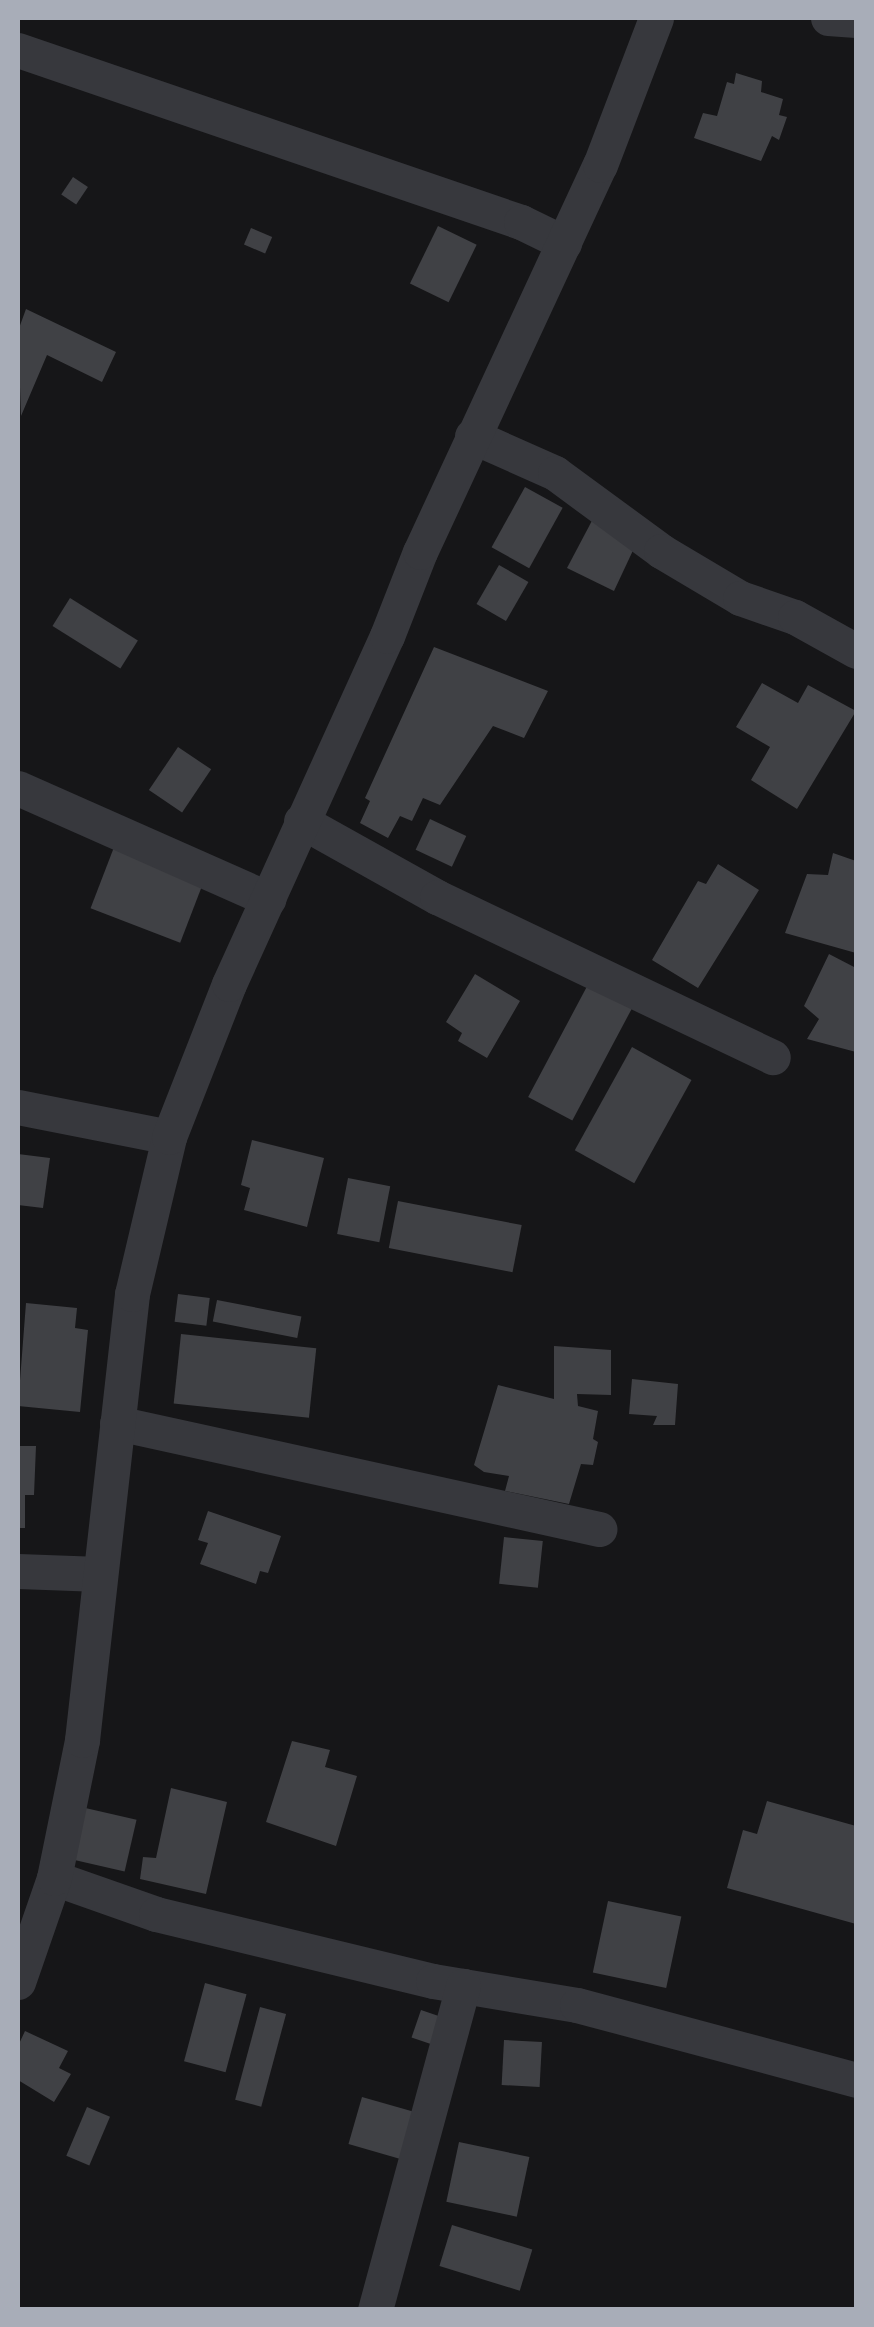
<!DOCTYPE html>
<html>
<head>
<meta charset="utf-8">
<style>
	body { margin:0 }
	#map { position:relative; width:874px; height:2327px; overflow:hidden; background:#161618; font-family:Manrope,sans-serif }
	div>[style] { position:absolute }
	.building>* { inset:0; background:#404145; transform-origin:0 0 }
	.minor>* { height:35px; margin:-17.5px; padding:0 17.5px; transform-origin:17.5px; border-radius:17.5px; background:#37383d }
	span { translate:-50% -50%; white-space:nowrap; text-align:center; line-height:1.15; -webkit-text-stroke:8px #111113; paint-order:stroke }
	.frame { position:absolute; inset:0; border:20px solid #a8adb8; pointer-events:none }
</style>
</head>
<body>
<div id="map">
	<div class="building">
		<div style="clip-path:polygon(736px 73px,762px 81px,761px 92px,783px 99px,779px 115px,787px 117px,779px 140px,772px 136px,761px 161px,694px 138px,703px 113px,717px 116px,727px 82px,734px 84px)"></div>
		<div style="left:73px;top:177px;width:18px;height:21px;rotate:34deg"></div>
		<div style="left:438px;top:226px;width:43px;height:64px;rotate:26deg"></div>
		<div style="left:251px;top:228px;width:23px;height:18px;rotate:23deg"></div>
		<div style="clip-path:polygon(26px 309px,116px 352px,102px 382px,47px 355px,21px 416px,18px 331px)"></div>
		<div style="left:525px;top:487px;width:43px;height:69px;rotate:29deg"></div>
		<div style="clip-path:polygon(595px 515px,636px 544px,614px 591px,567px 568px)"></div>
		<div style="left:499px;top:565px;width:34px;height:45px;rotate:30deg"></div>
		<div style="left:70px;top:598px;width:80px;height:33px;rotate:32deg"></div>
		<div style="clip-path:polygon(434px 647px,548px 691px,524px 738px,493px 726px,440px 805px,423px 798px,412px 821px,400px 816px,388px 838px,360px 823px,370px 801px,365px 798px)"></div>
		<div style="clip-path:polygon(762px 683px,798px 703px,808px 685px,856px 711px,797px 809px,751px 780px,770px 747px,736px 727px)"></div>
		<div style="left:178px;top:747px;width:40px;height:52px;rotate:34deg"></div>
		<div style="left:430px;top:819px;width:40px;height:34px;rotate:25deg"></div>
		<div style="left:116px;top:842px;width:96px;height:71px;rotate:21deg"></div>
		<div style="clip-path:polygon(833px 853px,856px 861px,856px 953px,785px 933px,807px 874px,828px 875px)"></div>
		<div style="clip-path:polygon(718px 864px,759px 890px,698px 988px,652px 960px,698px 881px,706px 884px)"></div>
		<div style="clip-path:polygon(829px 954px,856px 968px,856px 1052px,807px 1039px,819px 1019px,804px 1006px)"></div>
		<div style="clip-path:polygon(475px 974px,520px 1001px,487px 1058px,458px 1041px,462px 1033px,446px 1022px)"></div>
		<div style="left:592px;top:977px;width:50px;height:136px;rotate:28deg"></div>
		<div style="left:632px;top:1047px;width:68px;height:118px;rotate:29deg"></div>
		<div style="clip-path:polygon(252px 1140px,324px 1158px,307px 1227px,244px 1210px,250px 1188px,241px 1185px)"></div>
		<div style="clip-path:polygon(18px 1154px,50px 1158px,43px 1208px,18px 1205px)"></div>
		<div style="left:348px;top:1178px;width:43px;height:57px;rotate:11deg"></div>
		<div style="left:398px;top:1201px;width:126px;height:48px;rotate:11deg"></div>
		<div style="left:178px;top:1294px;width:32px;height:28px;rotate:7deg"></div>
		<div style="left:217px;top:1300px;width:86px;height:22px;rotate:11deg"></div>
		<div style="clip-path:polygon(26px 1303px,77px 1308px,75px 1328px,88px 1330px,80px 1412px,18px 1406px)"></div>
		<div style="left:181px;top:1334px;width:136px;height:70px;rotate:6deg"></div>
		<div style="clip-path:polygon(554px 1346px,611px 1350px,611px 1395px,577px 1394px,578px 1406px,598px 1411px,593px 1439px,598px 1442px,593px 1465px,581px 1464px,569px 1504px,505px 1491px,509px 1476px,484px 1472px,474px 1465px,498px 1385px,554px 1399px)"></div>
		<div style="clip-path:polygon(632px 1379px,678px 1384px,675px 1425px,653px 1425px,657px 1416px,629px 1414px)"></div>
		<div style="clip-path:polygon(18px 1446px,36px 1446px,34px 1495px,25px 1495px,25px 1528px,18px 1528px)"></div>
		<div style="clip-path:polygon(208px 1511px,281px 1536px,268px 1573px,260px 1571px,256px 1584px,200px 1564px,208px 1543px,198px 1540px)"></div>
		<div style="left:504px;top:1537px;width:39px;height:47px;rotate:6deg"></div>
		<div style="clip-path:polygon(292px 1741px,330px 1750px,325px 1767px,357px 1776px,336px 1846px,266px 1822px)"></div>
		<div style="clip-path:polygon(171px 1788px,227px 1802px,206px 1894px,140px 1879px,143px 1857px,156px 1858px)"></div>
		<div style="clip-path:polygon(767px 1801px,856px 1826px,856px 1924px,727px 1888px,743px 1830px,757px 1834px)"></div>
		<div style="left:81px;top:1807px;width:57px;height:53px;rotate:13deg"></div>
		<div style="left:608px;top:1901px;width:75px;height:73px;rotate:12deg"></div>
		<div style="left:205px;top:1983px;width:43px;height:81px;rotate:15deg"></div>
		<div style="left:260px;top:2007px;width:27px;height:96px;rotate:15deg"></div>
		<div style="left:421px;top:2010px;width:21px;height:29px;rotate:19deg"></div>
		<div style="clip-path:polygon(25px 2031px,68px 2051px,59px 2068px,71px 2074px,54px 2102px,18px 2080px,18px 2046px)"></div>
		<div style="left:504px;top:2040px;width:38px;height:45px;rotate:3deg"></div>
		<div style="left:362px;top:2097px;width:63px;height:49px;rotate:16deg"></div>
		<div style="left:87px;top:2107px;width:25px;height:53px;rotate:23deg"></div>
		<div style="left:459px;top:2142px;width:72px;height:61px;rotate:12deg"></div>
		<div style="left:452px;top:2225px;width:84px;height:43px;rotate:17deg"></div>
	</div>
	<div class="minor">
		<div style="left:828px;top:18px;width:28px;rotate:4deg"></div>
		<div style="left:18px;top:50px;width:532px;rotate:18.88deg"></div>
		<div style="left:521px;top:222px;width:48px;rotate:26deg"></div>
		<div style="left:472px;top:436px;width:91px;rotate:24deg"></div>
		<div style="left:555px;top:473px;width:132px;rotate:36.3deg"></div>
		<div style="left:661px;top:551px;width:92px;rotate:30.7deg"></div>
		<div style="left:740px;top:598px;width:58px;rotate:19.1deg"></div>
		<div style="left:795px;top:617px;width:70px;rotate:29.1deg"></div>
		<div style="left:18px;top:788px;width:274px;rotate:23.9deg"></div>
		<div style="left:301px;top:821px;width:156px;rotate:29.2deg"></div>
		<div style="left:437px;top:897px;width:372px;rotate:25.5deg"></div>
		<div style="left:18px;top:1107px;width:154px;rotate:11.2deg"></div>
		<div style="left:117px;top:1423px;width:494px;rotate:12.4deg"></div>
		<div style="left:18px;top:1571px;width:82px;rotate:2.1deg"></div>
		<div style="left:54px;top:1878px;width:108px;rotate:19.4deg"></div>
		<div style="left:156px;top:1914px;width:285px;rotate:13.6deg"></div>
		<div style="left:433px;top:1981px;width:146px;rotate:9.5deg"></div>
		<div style="left:577px;top:2005px;width:289px;rotate:15deg"></div>
		<div style="left:18px;top:1982px;width:110px;rotate:-70.9deg"></div>
		<div style="left:54px;top:1878px;width:141px;rotate:-78.5deg"></div>
		<div style="left:82px;top:1740px;width:449px;rotate:-83.6deg"></div>
		<div style="left:132px;top:1294px;width:161px;rotate:-76.7deg"></div>
		<div style="left:169px;top:1137px;width:164px;rotate:-68.6deg"></div>
		<div style="left:229px;top:984px;width:382px;rotate:-65.6deg"></div>
		<div style="left:387px;top:636px;width:90px;rotate:-68.6deg"></div>
		<div style="left:420px;top:552px;width:427px;rotate:-65.1deg"></div>
		<div style="left:600px;top:165px;width:157px;rotate:-69.1deg"></div>
		<div style="left:375px;top:2310px;width:336px;rotate:-74.8deg"></div>
	</div>
	<div class="frame"></div>
</div>
</body>
</html>
